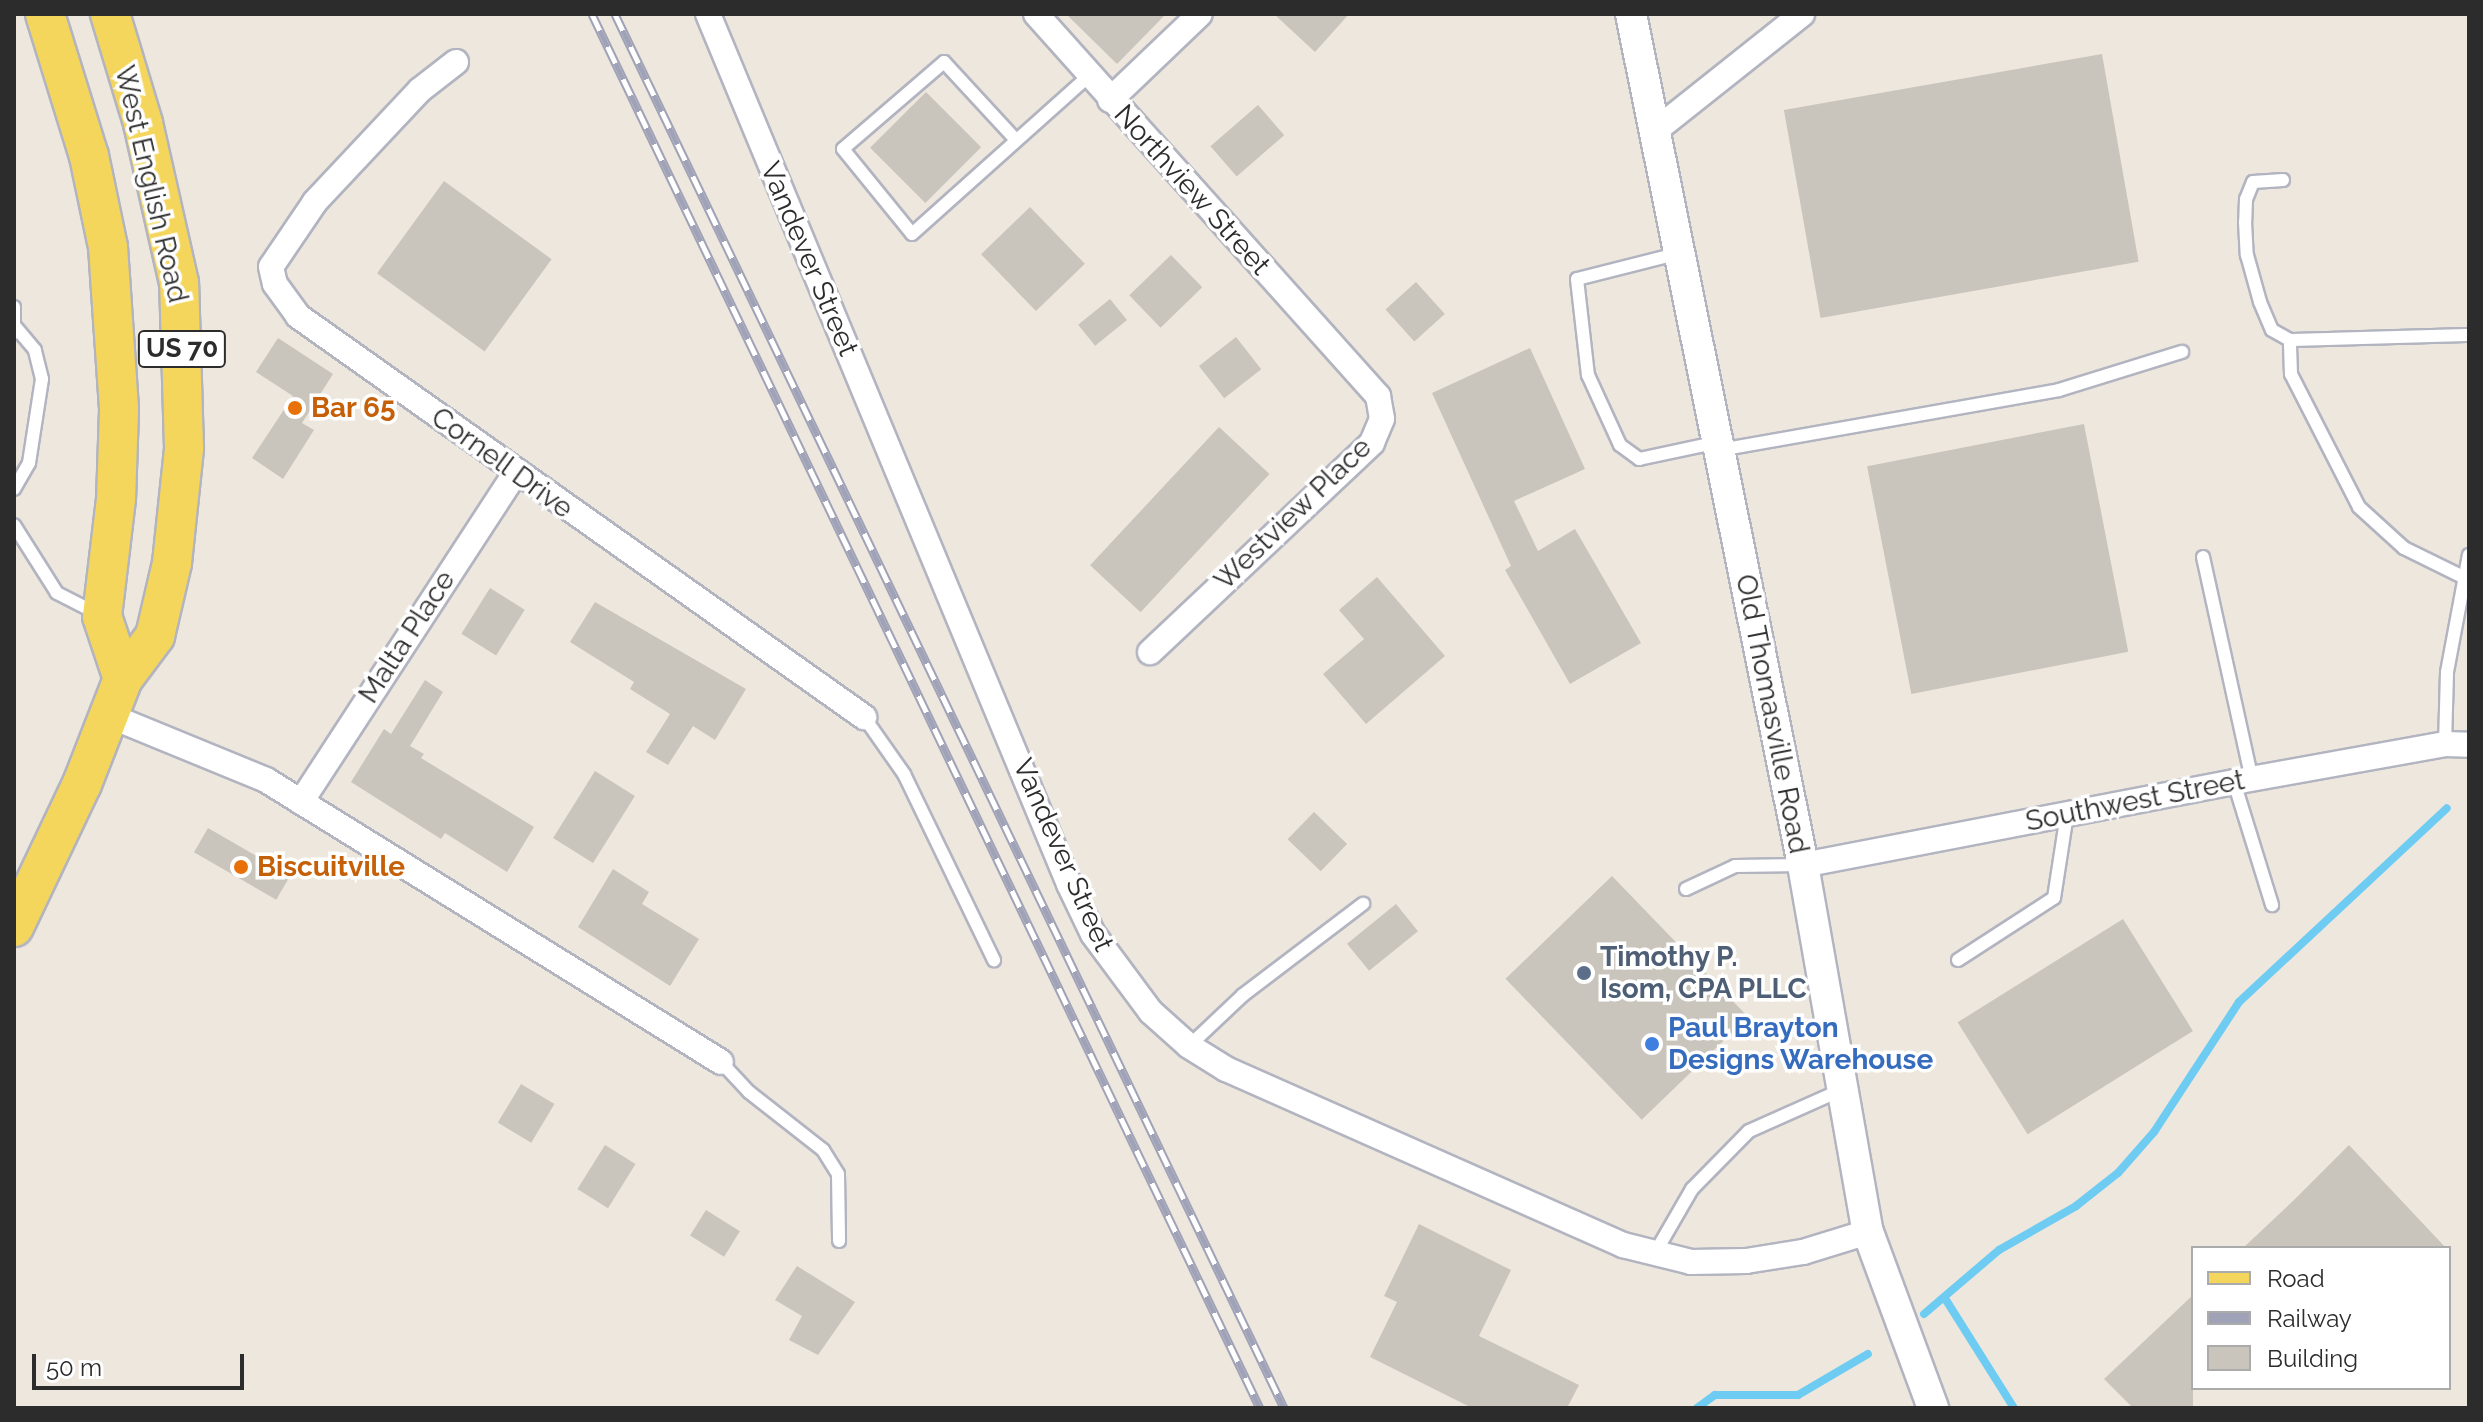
<!DOCTYPE html>
<html>
<head>
<meta charset="utf-8">
<style>
	body { margin:0 }
	#map { position:relative; width:2483px; height:1422px; overflow:hidden; background:#eee7de; font-family:Raleway,sans-serif }
	div>[style] { position:absolute }
	.stream>* { height:8px; margin:-4px; padding:0 4px; transform-origin:4px; border-radius:4px; background:#6eccf3 }
	.building>* { inset:0; background:#c9c5bc; transform-origin:0 0 }
	.roads { filter:drop-shadow(2px 0 #b2b4c0) drop-shadow(-2px 0 #b2b4c0) drop-shadow(0 2px #b2b4c0) drop-shadow(0 -2px #b2b4c0) }
	.service>* { height:12px; margin:-6px; padding:0 6px; transform-origin:6px; border-radius:6px; background:#fff }
	.minor>* { height:24px; margin:-12px; padding:0 12px; transform-origin:12px; border-radius:12px; background:#fff }
	.tertiary>* { height:30px; margin:-15px; padding:0 15px; transform-origin:15px; border-radius:15px; background:#fff }
	.primary>* { height:38px; margin:-19px; padding:0 19px; transform-origin:19px; border-radius:19px; background:#f5d65c }
	.rail>* { height:9px; margin-top:-4.5px; transform-origin:0; background:repeating-linear-gradient(90deg,#fff 0 18px,#a0a3b7 0 36px); box-sizing:border-box; border-block:2px solid #a0a3b7 }
	.dots>* { width:22px; height:22px; translate:-50% -50%; box-sizing:border-box; border:4px solid #fff; border-radius:50% }
	span { translate:-50% -50%; white-space:nowrap; text-align:center; line-height:1.15; -webkit-text-stroke:7px #fff; paint-order:stroke }
	.shield-label span { padding:2px 6px; background:#fff; border:2px solid; border-radius:6px; -webkit-text-stroke-width:0 }
	.shield-label { font-size:26px; color:#2c2c2c; font-weight:700 }
	.street-label { font-size:28px; color:#2c2c2c }
	.food-label { font-size:28px; color:#c56008; font-weight:700 }
	.left { translate:0 -50%; text-align:left }
	.service-label { font-size:28px; color:#4e5e75; font-weight:700 }
	.shop-label { font-size:28px; color:#366cbe; font-weight:700 }
	.frame { position:absolute; inset:0; border:16px solid #2c2c2c; pointer-events:none }
	.legend { position:absolute; left:2191px; top:1246px; width:260px; height:144px; box-sizing:border-box; background:#fff; border:2px solid #ababab; margin:0; padding:10px 14px; list-style:none; font-size:24px; color:#2c2c2c }
	.legend li { display:flex; align-items:center; gap:16px; height:40px }
	.legend b { width:40px; border:2px solid #ababab }
	.scale { position:absolute; left:32px; top:1354px; width:212px; height:36px; box-sizing:border-box; border:4px solid #2c2c2c; border-top:0; padding-left:10px; font-size:24px; line-height:28px; white-space:nowrap; color:#2c2c2c; -webkit-text-stroke:6px #fff; paint-order:stroke }
</style>
</head>
<body>
<div id="map">
	<div class="stream">
		<div style="left:1946px;top:1300px;width:128px;rotate:57.8deg"></div>
		<div style="left:1924px;top:1314px;width:99px;rotate:-40.5deg"></div>
		<div style="left:1999px;top:1250px;width:89px;rotate:-29.7deg"></div>
		<div style="left:2076px;top:1206px;width:53px;rotate:-38.2deg"></div>
		<div style="left:2118px;top:1173px;width:55px;rotate:-48.7deg"></div>
		<div style="left:2154px;top:1132px;width:155px;rotate:-56.8deg"></div>
		<div style="left:2239px;top:1002px;width:284px;rotate:-43deg"></div>
		<div style="left:1697px;top:1408px;width:22px;rotate:-36deg"></div>
		<div style="left:1715px;top:1395px;width:83px"></div>
		<div style="left:1798px;top:1395px;width:81px;rotate:-30.4deg"></div>
	</div>
	<div class="building">
		<div style="clip-path:polygon(1066px 14px,1166px 14px,1117px 64px)"></div>
		<div style="clip-path:polygon(1274px 14px,1349px 14px,1315px 52px)"></div>
		<div style="left:2102px;top:54px;width:211px;height:323px;rotate:80deg"></div>
		<div style="left:926px;top:92px;width:78px;height:79px;rotate:45deg"></div>
		<div style="left:1258px;top:105px;width:40px;height:63px;rotate:49deg"></div>
		<div style="left:444px;top:181px;width:133px;height:114px;rotate:36deg"></div>
		<div style="left:1030px;top:207px;width:79px;height:68px;rotate:46deg"></div>
		<div style="left:1171px;top:255px;width:45px;height:58px;rotate:46deg"></div>
		<div style="left:1416px;top:282px;width:43px;height:41px;rotate:48deg"></div>
		<div style="left:1110px;top:299px;width:27px;height:41px;rotate:51deg"></div>
		<div style="left:1236px;top:337px;width:41px;height:47px;rotate:52deg"></div>
		<div style="clip-path:polygon(278px 338px,333px 374px,302px 423px,314px 430px,283px 479px,252px 458px,293px 396px,256px 372px)"></div>
		<div style="clip-path:polygon(1530px 348px,1585px 469px,1514px 501px,1538px 551px,1575px 529px,1641px 643px,1570px 684px,1505px 570px,1511px 566px,1432px 393px)"></div>
		<div style="left:2084px;top:424px;width:232px;height:221px;rotate:79deg"></div>
		<div style="left:1219px;top:427px;width:69px;height:189px;rotate:43deg"></div>
		<div style="clip-path:polygon(1377px 577px,1445px 656px,1366px 724px,1323px 674px,1364px 639px,1339px 610px)"></div>
		<div style="left:490px;top:588px;width:41px;height:54px;rotate:32deg"></div>
		<div style="clip-path:polygon(595px 602px,746px 689px,715px 740px,693px 726px,668px 765px,646px 752px,670px 714px,630px 689px,634px 682px,570px 642px)"></div>
		<div style="clip-path:polygon(425px 680px,443px 692px,410px 746px,424px 754px,421px 758px,534px 827px,507px 872px,445px 833px,441px 839px,351px 782px,384px 729px,391px 734px)"></div>
		<div style="left:595px;top:771px;width:47px;height:79px;rotate:32deg"></div>
		<div style="left:1314px;top:812px;width:46px;height:38px;rotate:44deg"></div>
		<div style="left:208px;top:828px;width:95px;height:28px;rotate:30deg"></div>
		<div style="clip-path:polygon(613px 869px,649px 892px,642px 904px,699px 939px,670px 986px,578px 927px)"></div>
		<div style="left:1612px;top:876px;width:196px;height:148px;rotate:46deg"></div>
		<div style="left:1396px;top:904px;width:35px;height:63px;rotate:51deg"></div>
		<div style="left:2123px;top:919px;width:132px;height:195px;rotate:58deg"></div>
		<div style="left:521px;top:1084px;width:39px;height:45px;rotate:31deg"></div>
		<div style="left:605px;top:1145px;width:36px;height:52px;rotate:32deg"></div>
		<div style="clip-path:polygon(2349px 1145px,2446px 1248px,2243px 1248px,2294px 1200px)"></div>
		<div style="left:706px;top:1210px;width:40px;height:30px;rotate:32deg"></div>
		<div style="clip-path:polygon(1419px 1224px,1511px 1270px,1479px 1336px,1579px 1385px,1567px 1408px,1472px 1408px,1370px 1357px,1397px 1302px,1384px 1296px)"></div>
		<div style="clip-path:polygon(797px 1266px,855px 1302px,818px 1355px,789px 1340px,802px 1316px,775px 1300px)"></div>
		<div style="clip-path:polygon(2193px 1295px,2193px 1408px,2133px 1408px,2104px 1379px)"></div>
	</div>
	<div class="roads">
		<div class="service">
			<div style="left:1016px;top:140px;width:106px;rotate:-132.7deg"></div>
			<div style="left:944px;top:62px;width:133px;rotate:139.3deg"></div>
			<div style="left:843px;top:149px;width:109px;rotate:50.9deg"></div>
			<div style="left:912px;top:234px;width:237px;rotate:-41.8deg"></div>
			<div style="left:2283px;top:180px;width:30px;rotate:176deg"></div>
			<div style="left:2253px;top:182px;width:18px;rotate:112deg"></div>
			<div style="left:2246px;top:199px;width:23px;rotate:92deg"></div>
			<div style="left:2245px;top:222px;width:33px;rotate:87deg"></div>
			<div style="left:2247px;top:255px;width:49px;rotate:74.5deg"></div>
			<div style="left:2260px;top:302px;width:30px;rotate:67deg"></div>
			<div style="left:2272px;top:330px;width:21px;rotate:29deg"></div>
			<div style="left:1680px;top:253px;width:106px;rotate:165.8deg"></div>
			<div style="left:1577px;top:279px;width:97px;rotate:83.5deg"></div>
			<div style="left:1588px;top:375px;width:77px;rotate:65.4deg"></div>
			<div style="left:1620px;top:445px;width:24px;rotate:36deg"></div>
			<div style="left:1639px;top:459px;width:81px;rotate:-12.1deg"></div>
			<div style="left:14px;top:307px;width:26px;rotate:90deg"></div>
			<div style="left:1719px;top:450px;width:345px;rotate:-10deg"></div>
			<div style="left:2059px;top:390px;width:129px;rotate:-17.2deg"></div>
			<div style="left:14px;top:489px;width:30px;rotate:-60deg"></div>
			<div style="left:29px;top:463px;width:85px;rotate:-81.2deg"></div>
			<div style="left:42px;top:379px;width:30px;rotate:-104deg"></div>
			<div style="left:35px;top:350px;width:30px;rotate:-130deg"></div>
			<div style="left:14px;top:525px;width:80px;rotate:57.7deg"></div>
			<div style="left:57px;top:593px;width:44px;rotate:27.1deg"></div>
			<div style="left:2203px;top:557px;width:227px;rotate:77.6deg"></div>
			<div style="left:2463px;top:577px;width:66px;rotate:-153.8deg"></div>
			<div style="left:2404px;top:548px;width:61px;rotate:-137.7deg"></div>
			<div style="left:2359px;top:507px;width:149px;rotate:-117.1deg"></div>
			<div style="left:2291px;top:374px;width:34px;rotate:-92deg"></div>
			<div style="left:2290px;top:340px;width:179px;rotate:-1.6deg"></div>
			<div style="left:864px;top:717px;width:70px;rotate:54.9deg"></div>
			<div style="left:904px;top:774px;width:207px;rotate:64.2deg"></div>
			<div style="left:2445px;top:744px;width:72px;rotate:-88.4deg"></div>
			<div style="left:2447px;top:672px;width:119px;rotate:-79.4deg"></div>
			<div style="left:2234px;top:782px;width:129px;rotate:72.8deg"></div>
			<div style="left:1686px;top:889px;width:54px;rotate:-25.1deg"></div>
			<div style="left:1735px;top:866px;width:68px;rotate:-0.8deg"></div>
			<div style="left:1958px;top:960px;width:114px;rotate:-32.9deg"></div>
			<div style="left:2054px;top:898px;width:85px;rotate:-81.2deg"></div>
			<div style="left:1189px;top:1046px;width:74px;rotate:-43.4deg"></div>
			<div style="left:1243px;top:995px;width:151px;rotate:-37.2deg"></div>
			<div style="left:721px;top:1062px;width:41px;rotate:47deg"></div>
			<div style="left:749px;top:1092px;width:94px;rotate:38.1deg"></div>
			<div style="left:823px;top:1150px;width:28px;rotate:58deg"></div>
			<div style="left:838px;top:1174px;width:67px;rotate:89.1deg"></div>
			<div style="left:1655px;top:1253px;width:74px;rotate:-60deg"></div>
			<div style="left:1692px;top:1189px;width:81px;rotate:-45.5deg"></div>
			<div style="left:1749px;top:1131px;width:101px;rotate:-24deg"></div>
		</div>
		<div class="minor">
			<div style="left:708px;top:14px;width:942px;rotate:67.46deg"></div>
			<div style="left:1069px;top:884px;width:55px;rotate:64.4deg"></div>
			<div style="left:1093px;top:934px;width:97px;rotate:53.4deg"></div>
			<div style="left:1151px;top:1012px;width:51px;rotate:41.8deg"></div>
			<div style="left:1189px;top:1046px;width:44px;rotate:31.9deg"></div>
			<div style="left:1226px;top:1069px;width:434px;rotate:23.9deg"></div>
			<div style="left:1623px;top:1245px;width:70px;rotate:14deg"></div>
			<div style="left:1691px;top:1262px;width:55px;rotate:-1deg"></div>
			<div style="left:1746px;top:1261px;width:58px;rotate:-9deg"></div>
			<div style="left:1803px;top:1252px;width:68px;rotate:-17.1deg"></div>
			<div style="left:1036px;top:14px;width:513px;rotate:48.16deg"></div>
			<div style="left:1378px;top:396px;width:23px;rotate:80deg"></div>
			<div style="left:1382px;top:419px;width:26px;rotate:113deg"></div>
			<div style="left:1372px;top:443px;width:305px;rotate:136.7deg"></div>
			<div style="left:456px;top:62px;width:46px;rotate:142.1deg"></div>
			<div style="left:420px;top:90px;width:154px;rotate:133.2deg"></div>
			<div style="left:315px;top:202px;width:78px;rotate:124.1deg"></div>
			<div style="left:271px;top:267px;width:17px;rotate:77deg"></div>
			<div style="left:275px;top:284px;width:39px;rotate:54deg"></div>
			<div style="left:298px;top:316px;width:694px;rotate:35.32deg"></div>
			<div style="left:1110px;top:100px;width:124px;rotate:-43.7deg"></div>
			<div style="left:1655px;top:131px;width:188px;rotate:-38.5deg"></div>
			<div style="left:110px;top:716px;width:169px;rotate:22.3deg"></div>
			<div style="left:266px;top:780px;width:535px;rotate:31.79deg"></div>
			<div style="left:301px;top:802px;width:392px;rotate:-56.9deg"></div>
			<div style="left:1803px;top:865px;width:439px;rotate:-10.9deg"></div>
			<div style="left:2234px;top:782px;width:214px;rotate:-10.2deg"></div>
			<div style="left:2445px;top:744px;width:24px;rotate:2deg"></div>
		</div>
		<div class="tertiary">
			<div style="left:1631px;top:14px;width:868px;rotate:78.57deg"></div>
			<div style="left:1803px;top:865px;width:373px;rotate:80deg"></div>
			<div style="left:1868px;top:1232px;width:188px;rotate:69.7deg"></div>
		</div>
		<div class="primary">
			<div style="left:45px;top:14px;width:149px;rotate:72.8deg"></div>
			<div style="left:89px;top:156px;width:93px;rotate:78.2deg"></div>
			<div style="left:108px;top:247px;width:163px;rotate:86.1deg"></div>
			<div style="left:119px;top:410px;width:89px;rotate:91.9deg"></div>
			<div style="left:116px;top:499px;width:118px;rotate:96.8deg"></div>
			<div style="left:102px;top:616px;width:66px;rotate:71.6deg"></div>
			<div style="left:14px;top:927px;width:158px;rotate:-64.6deg"></div>
			<div style="left:82px;top:784px;width:113px;rotate:-68.7deg"></div>
			<div style="left:123px;top:679px;width:54px;rotate:-53.3deg"></div>
			<div style="left:155px;top:636px;width:75px;rotate:-76.9deg"></div>
			<div style="left:172px;top:563px;width:116px;rotate:-84deg"></div>
			<div style="left:184px;top:448px;width:165px;rotate:-91.7deg"></div>
			<div style="left:179px;top:283px;width:164px;rotate:-102.7deg"></div>
			<div style="left:143px;top:123px;width:114px;rotate:-106.8deg"></div>
		</div>
	</div>
	<div class="rail">
		<div style="left:592px;top:14px;width:1546px;rotate:64.4deg"></div>
		<div style="left:615px;top:14px;width:1546px;rotate:64.36deg"></div>
	</div>
	<div class="dots">
		<div style="left:295px;top:408px;background:#e8710a"></div>
		<div style="left:241px;top:867px;background:#e8710a"></div>
		<div style="left:1584px;top:973px;background:#5c6f8a"></div>
		<div style="left:1652px;top:1044px;background:#3f7fe0"></div>
	</div>
	<div class="shield-label">
		<span style="left:182px;top:349px">US 70</span>
	</div>
	<div class="street-label">
		<span style="left:151px;top:184px;rotate:77deg">West English Road</span>
		<span style="left:1192px;top:190px;rotate:48deg">Northview Street</span>
		<span style="left:809px;top:259px;rotate:67deg">Vandever Street</span>
		<span style="left:502px;top:463px;rotate:36deg">Cornell Drive</span>
		<span style="left:1293px;top:514px;rotate:-44deg">Westview Place</span>
		<span style="left:407px;top:637px;rotate:-57deg">Malta Place</span>
		<span style="left:1772px;top:714px;rotate:79deg">Old Thomasville Road</span>
		<span style="left:2135px;top:801px;rotate:-11deg">Southwest Street</span>
		<span style="left:1063px;top:855px;rotate:66deg">Vandever Street</span>
	</div>
	<div class="food-label">
		<span class="left" style="left:311px;top:408px">Bar 65</span>
		<span class="left" style="left:257px;top:867px">Biscuitville</span>
	</div>
	<div class="service-label">
		<span class="left" style="left:1600px;top:973px">Timothy P.<br>Isom, CPA PLLC</span>
	</div>
	<div class="shop-label">
		<span class="left" style="left:1668px;top:1044px">Paul Brayton<br>Designs Warehouse</span>
	</div>
	<div class="frame"></div>
	<ul class="legend">
	<li><b style="height:10px;background:#f5d65c"></b>Road</li>
	<li><b style="height:10px;background:#a0a3b7"></b>Railway</li>
	<li><b style="height:22px;background:#c9c5bc"></b>Building</li>
	</ul>
	<div class="scale">50 m</div>
</div>
</body>
</html>
